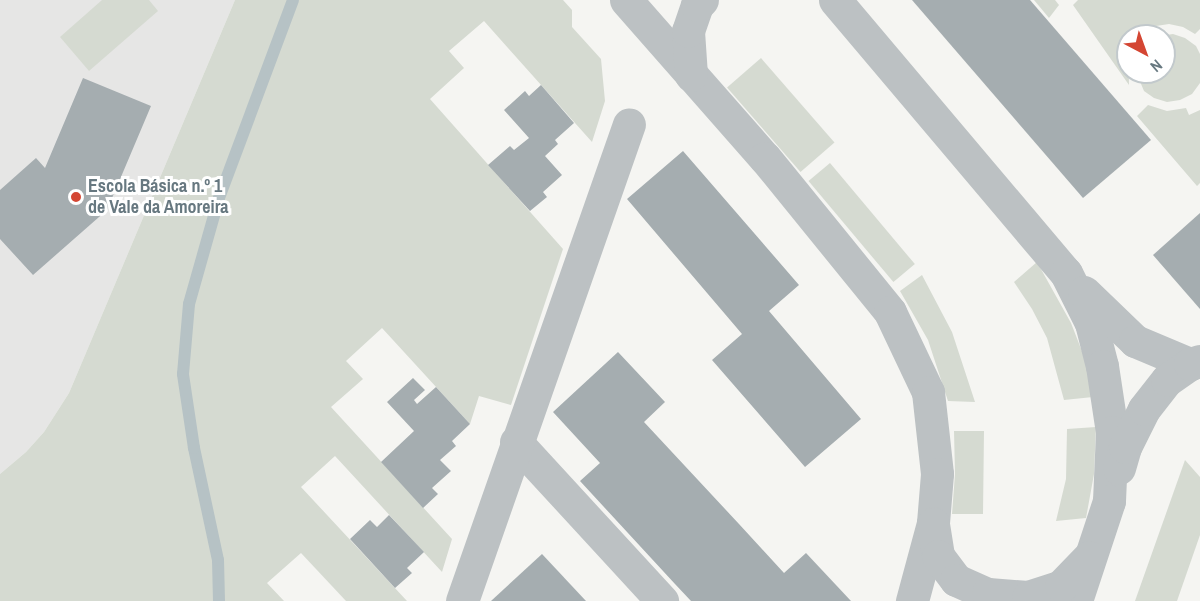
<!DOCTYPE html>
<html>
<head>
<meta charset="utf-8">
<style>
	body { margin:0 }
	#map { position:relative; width:1200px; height:601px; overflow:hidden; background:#f5f5f2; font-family:"Archivo Narrow",sans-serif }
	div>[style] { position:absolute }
	.built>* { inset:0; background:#e6e6e5 }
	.green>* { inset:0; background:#d5dad1; transform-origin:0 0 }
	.stream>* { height:12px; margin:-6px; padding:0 6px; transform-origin:6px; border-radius:6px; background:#b6c2c5 }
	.building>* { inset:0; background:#a5adb0 }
	.street>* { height:33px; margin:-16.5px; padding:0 16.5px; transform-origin:16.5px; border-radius:16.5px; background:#bcc1c3 }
	.dots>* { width:16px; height:16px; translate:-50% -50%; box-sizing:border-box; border:3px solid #fff; border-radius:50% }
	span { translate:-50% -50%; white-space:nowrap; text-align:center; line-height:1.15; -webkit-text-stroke:6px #fff; paint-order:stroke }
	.poi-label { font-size:18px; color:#677880; font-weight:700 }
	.left { translate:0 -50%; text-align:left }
	.north { position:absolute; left:1116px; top:24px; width:60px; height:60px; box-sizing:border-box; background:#fff; border:2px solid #c2c9cc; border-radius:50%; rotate:139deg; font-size:16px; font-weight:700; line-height:24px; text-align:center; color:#677880 }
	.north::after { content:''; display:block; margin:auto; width:21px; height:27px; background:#d44633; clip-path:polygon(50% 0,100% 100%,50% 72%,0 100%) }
</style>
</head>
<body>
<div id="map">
	<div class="built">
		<div style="clip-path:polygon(0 0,235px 0,69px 393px,44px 432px,26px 452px,0 474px)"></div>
	</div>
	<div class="green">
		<div style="clip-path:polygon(102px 0,149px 0,158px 11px,89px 71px,60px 37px)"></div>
		<div style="clip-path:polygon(235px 0,563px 0,572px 10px,572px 27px,601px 59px,605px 101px,592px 142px,484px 21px,449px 51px,464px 68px,430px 99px,563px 249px,511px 405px,479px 396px,470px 424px,382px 328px,346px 361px,363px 379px,331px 407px,452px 539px,442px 572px,335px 456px,301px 487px,407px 601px,346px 601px,301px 553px,267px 583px,284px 601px,0 601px,0 474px,26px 452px,44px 432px,69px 393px)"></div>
		<div style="clip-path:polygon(1034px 0,1055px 0,1059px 5px,1049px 18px)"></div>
		<div style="clip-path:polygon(1078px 0,1200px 0,1200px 29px,1195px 34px,1183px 27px,1169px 24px,1156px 26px,1141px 36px,1128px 36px,1129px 85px,1073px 5px)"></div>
		<div style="clip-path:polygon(1173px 34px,1185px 38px,1196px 46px,1200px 54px,1200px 83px,1192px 94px,1180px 100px,1167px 102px,1154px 98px,1144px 91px,1136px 72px,1164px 72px,1164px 36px,1159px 36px)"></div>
		<div style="left:761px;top:58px;width:112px;height:45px;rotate:49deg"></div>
		<div style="clip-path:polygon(1148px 105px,1167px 111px,1186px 108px,1189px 115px,1200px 110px,1200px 183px,1197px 186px,1137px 116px)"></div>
		<div style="left:830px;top:163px;width:132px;height:28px;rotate:50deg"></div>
		<div style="clip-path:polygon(1037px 262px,1071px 323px,1085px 359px,1093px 397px,1064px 400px,1047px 338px,1032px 309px,1014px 282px)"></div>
		<div style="clip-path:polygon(922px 275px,952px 332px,975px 402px,948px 401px,928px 340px,900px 291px)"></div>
		<div style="clip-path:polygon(1096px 427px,1094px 474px,1086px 518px,1056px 521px,1066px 479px,1067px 429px)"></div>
		<div style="clip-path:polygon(954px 431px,984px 431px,983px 514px,952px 514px,955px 474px)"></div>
		<div style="clip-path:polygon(1185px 460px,1200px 477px,1200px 535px,1177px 601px,1135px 601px)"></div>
	</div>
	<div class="stream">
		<div style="left:219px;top:601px;width:41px;rotate:-91.4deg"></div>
		<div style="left:218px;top:560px;width:115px;rotate:-102.1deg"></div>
		<div style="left:194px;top:448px;width:75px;rotate:-98.5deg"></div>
		<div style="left:183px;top:374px;width:70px;rotate:-85.1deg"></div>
		<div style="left:189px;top:304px;width:110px;rotate:-74.2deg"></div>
		<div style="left:219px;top:198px;width:211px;rotate:-69.5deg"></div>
	</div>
	<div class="building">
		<div style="clip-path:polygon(912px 0,1030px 0,1151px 140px,1083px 198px)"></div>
		<div style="clip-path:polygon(83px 78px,151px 106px,107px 210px,33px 275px,0 239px,0 190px,36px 158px,45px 168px)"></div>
		<div style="clip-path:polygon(541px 85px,574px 123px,555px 140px,558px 144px,545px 156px,562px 175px,543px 192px,547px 197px,530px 211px,488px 165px,510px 146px,514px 150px,529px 138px,504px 110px,525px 91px,529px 96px)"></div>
		<div style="clip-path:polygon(683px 151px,799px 285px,769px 311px,861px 419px,805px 467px,712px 360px,742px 334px,627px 199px)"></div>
		<div style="clip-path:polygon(1200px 213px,1200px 309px,1153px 255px)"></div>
		<div style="clip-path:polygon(618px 352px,665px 402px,644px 422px,739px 524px,784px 573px,806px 553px,851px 601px,691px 601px,675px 584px,580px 481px,600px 463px,553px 412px)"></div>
		<div style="clip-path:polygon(413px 378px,425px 390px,414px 400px,417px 404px,436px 387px,470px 424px,452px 441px,456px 446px,440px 460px,451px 471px,432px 488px,438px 494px,423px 508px,381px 462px,414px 431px,387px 402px)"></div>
		<div style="clip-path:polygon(389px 515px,424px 552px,407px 568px,412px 573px,395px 588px,350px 539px,370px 520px,377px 527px)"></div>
		<div style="clip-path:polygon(542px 554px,586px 601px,491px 601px)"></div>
	</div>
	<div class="street">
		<div style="left:626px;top:0;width:210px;rotate:48.7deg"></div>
		<div style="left:765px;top:158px;width:198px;rotate:50.9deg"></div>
		<div style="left:890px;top:312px;width:89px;rotate:64.6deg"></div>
		<div style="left:928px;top:392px;width:82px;rotate:83.7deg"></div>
		<div style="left:937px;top:474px;width:49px;rotate:94.7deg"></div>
		<div style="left:933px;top:523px;width:81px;rotate:105.1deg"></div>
		<div style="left:835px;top:0;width:358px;rotate:49.8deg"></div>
		<div style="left:1066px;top:273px;width:56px;rotate:63.4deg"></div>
		<div style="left:1091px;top:323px;width:44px;rotate:75.7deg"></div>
		<div style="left:1102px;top:366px;width:67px;rotate:81.4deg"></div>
		<div style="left:1112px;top:432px;width:69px;rotate:92.5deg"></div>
		<div style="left:1109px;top:501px;width:105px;rotate:108.3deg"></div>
		<div style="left:691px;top:75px;width:44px;rotate:-93.9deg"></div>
		<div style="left:688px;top:31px;width:28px;rotate:-71deg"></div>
		<div style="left:697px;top:5px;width:7px;rotate:-45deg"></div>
		<div style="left:1084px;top:292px;width:71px;rotate:43.9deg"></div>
		<div style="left:1135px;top:341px;width:60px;rotate:22.7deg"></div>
		<div style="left:516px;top:442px;width:216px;rotate:47.4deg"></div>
		<div style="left:1119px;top:468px;width:22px;rotate:-74deg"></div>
		<div style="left:1125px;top:447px;width:42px;rotate:-63.4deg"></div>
		<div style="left:1144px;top:409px;width:37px;rotate:-52deg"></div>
		<div style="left:1167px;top:380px;width:28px;rotate:-35deg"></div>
		<div style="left:1190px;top:364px;width:10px;rotate:-17deg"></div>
		<div style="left:933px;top:524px;width:32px;rotate:81deg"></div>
		<div style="left:938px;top:556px;width:30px;rotate:53deg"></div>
		<div style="left:956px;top:580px;width:35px;rotate:24deg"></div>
		<div style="left:988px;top:594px;width:40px;rotate:4.3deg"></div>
		<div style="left:1028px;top:597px;width:35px;rotate:-18deg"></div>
		<div style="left:1061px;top:586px;width:40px;rotate:-46deg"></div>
		<div style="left:462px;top:601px;width:505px;rotate:-70.7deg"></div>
	</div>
	<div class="dots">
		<div style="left:76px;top:197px;background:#d44633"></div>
	</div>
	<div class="poi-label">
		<span class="left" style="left:88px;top:197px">Escola Básica n.º 1<br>de Vale da Amoreira</span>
	</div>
	<div class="north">N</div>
</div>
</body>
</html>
